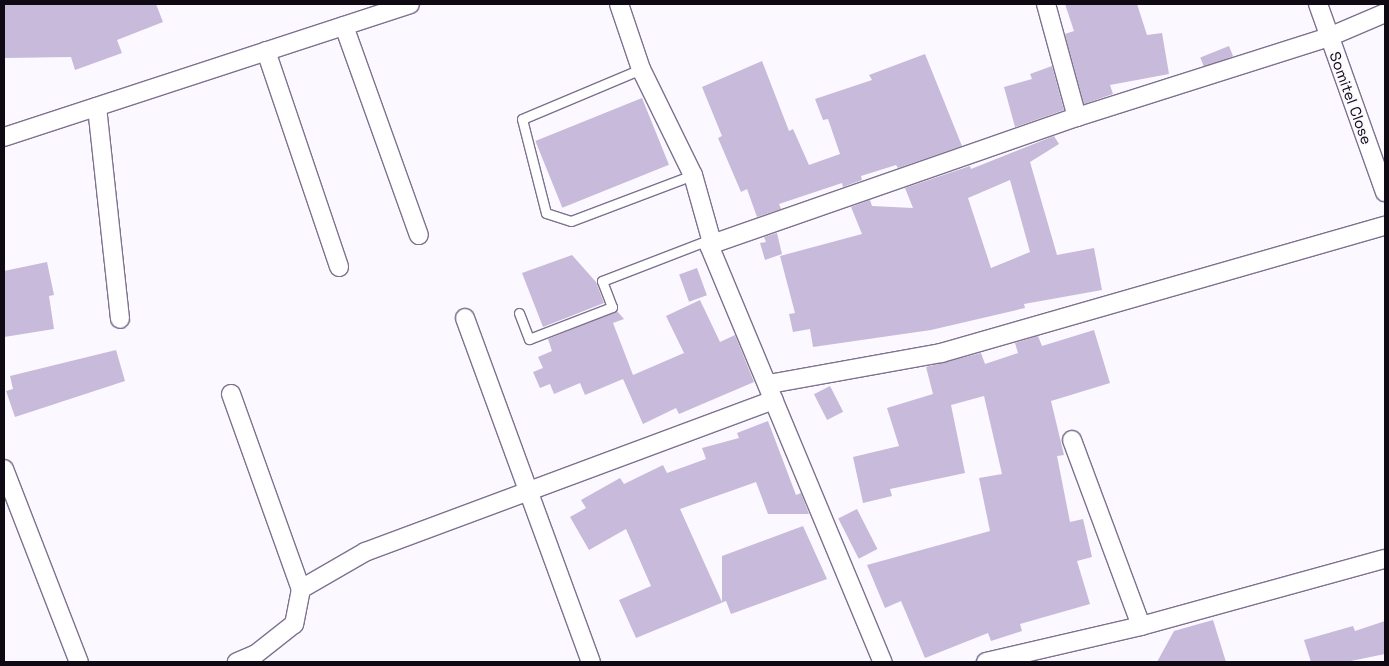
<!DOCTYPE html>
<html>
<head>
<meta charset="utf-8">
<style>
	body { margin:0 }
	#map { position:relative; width:1389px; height:666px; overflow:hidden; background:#fbf8ff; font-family:"Space Grotesk",sans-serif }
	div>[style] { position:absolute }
	.building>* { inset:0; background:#c8badb; transform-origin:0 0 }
	.roads { filter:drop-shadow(1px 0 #7e718f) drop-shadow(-1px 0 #7e718f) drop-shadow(0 1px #7e718f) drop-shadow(0 -1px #7e718f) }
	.lane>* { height:9px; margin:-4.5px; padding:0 4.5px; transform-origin:4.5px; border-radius:4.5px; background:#fff }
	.street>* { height:18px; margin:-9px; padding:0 9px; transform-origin:9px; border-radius:9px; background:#fff }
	span { translate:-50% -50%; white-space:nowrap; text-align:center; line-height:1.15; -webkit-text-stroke:4px #fbf8ff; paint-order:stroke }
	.street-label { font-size:15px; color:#0e0913 }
	.frame { position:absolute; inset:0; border:5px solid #0e0913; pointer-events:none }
</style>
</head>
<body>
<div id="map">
	<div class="building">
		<div style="clip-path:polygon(4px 4px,156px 4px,163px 22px,117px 40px,122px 53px,75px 70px,71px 57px,4px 58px)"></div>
		<div style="clip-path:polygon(1065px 4px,1137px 4px,1147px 35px,1162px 33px,1169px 74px,1110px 85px,1113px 94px,1084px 104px,1065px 34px,1074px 31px)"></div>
		<div style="left:1229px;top:46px;width:11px;height:31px;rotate:68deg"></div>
		<div style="clip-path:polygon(925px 54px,962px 146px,898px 168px,896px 165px,861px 176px,862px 180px,843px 187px,842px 183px,779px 204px,781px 209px,757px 217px,747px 189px,741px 192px,718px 138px,722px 136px,702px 87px,762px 61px,789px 131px,793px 129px,809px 165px,840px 154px,828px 119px,823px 120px,815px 99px,872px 80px,869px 75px)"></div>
		<div style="clip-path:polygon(1052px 66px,1064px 110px,1015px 127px,1004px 87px,1032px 79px,1030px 74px)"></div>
		<div style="left:642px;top:98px;width:72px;height:115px;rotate:68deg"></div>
		<div style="clip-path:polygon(evenodd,1054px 136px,1059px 144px,1030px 162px,1057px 255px,1094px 248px,1102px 290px,1024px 304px,1025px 308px,931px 330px,813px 347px,810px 329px,793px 332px,789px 314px,795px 313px,780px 256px,862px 234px,851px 207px,870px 200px,872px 206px,913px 208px,905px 188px,970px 166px,971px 169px,1054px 136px,1010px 180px,1030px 252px,991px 268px,968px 198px,1010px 180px)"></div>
		<div style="clip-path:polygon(777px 233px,782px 254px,765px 260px,760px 243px,766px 242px,764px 237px)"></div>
		<div style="clip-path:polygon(572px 255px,596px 282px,604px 303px,543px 327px,522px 273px)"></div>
		<div style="clip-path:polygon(47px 262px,54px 295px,49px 296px,54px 329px,4px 337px,4px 271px)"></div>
		<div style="left:697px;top:268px;width:29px;height:19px;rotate:70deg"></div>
		<div style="clip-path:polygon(700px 300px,720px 342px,735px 335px,754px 382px,679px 414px,676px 408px,643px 424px,623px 379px,585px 395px,580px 383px,554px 394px,550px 384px,540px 388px,533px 372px,543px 368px,538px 357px,552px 351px,548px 339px,617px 311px,624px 319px,613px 323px,633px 375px,684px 353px,666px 316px)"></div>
		<div style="clip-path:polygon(1094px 330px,1110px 383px,1051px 401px,1064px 455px,1057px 456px,1070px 522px,1083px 519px,1092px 557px,1077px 561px,1090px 604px,1020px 624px,1022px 631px,991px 641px,988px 633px,925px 658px,901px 601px,885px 608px,867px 565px,990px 531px,979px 478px,1002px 474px,984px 396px,951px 405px,965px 473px,890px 489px,892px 496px,863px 503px,853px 457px,899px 446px,887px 408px,933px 394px,926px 367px,981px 353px,985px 364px,1018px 353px,1015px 343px,1038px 336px,1042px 346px)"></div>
		<div style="clip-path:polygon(116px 350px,125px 381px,15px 417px,6px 391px,13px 389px,10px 376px)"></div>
		<div style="left:830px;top:386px;width:29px;height:18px;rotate:63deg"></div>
		<div style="clip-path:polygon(768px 421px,796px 495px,801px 493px,809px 514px,768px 514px,756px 482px,680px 509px,722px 602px,722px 556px,803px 526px,827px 579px,731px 614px,726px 601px,636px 638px,619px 600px,651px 586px,626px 529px,589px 550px,570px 517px,586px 508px,581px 500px,620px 478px,624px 484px,663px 465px,667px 473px,706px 459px,702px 448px,739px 438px,737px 433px)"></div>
		<div style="left:857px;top:509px;width:45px;height:21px;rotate:63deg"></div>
		<div style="clip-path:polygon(1213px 620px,1226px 662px,1157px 662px,1174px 631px)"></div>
		<div style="clip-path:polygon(1385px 621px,1385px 654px,1346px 662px,1311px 662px,1304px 640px,1353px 626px,1355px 631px)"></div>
	</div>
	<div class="roads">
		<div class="lane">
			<div style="left:641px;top:69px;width:129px;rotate:157.2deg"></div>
			<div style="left:522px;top:119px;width:97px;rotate:75.7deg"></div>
			<div style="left:546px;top:213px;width:26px;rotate:18deg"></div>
			<div style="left:571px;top:221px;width:130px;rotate:-20.7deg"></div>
			<div style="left:519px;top:313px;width:28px;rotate:69deg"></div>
			<div style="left:529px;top:339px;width:89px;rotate:-21.1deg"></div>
			<div style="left:612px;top:307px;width:28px;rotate:-111deg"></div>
			<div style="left:602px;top:281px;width:117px;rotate:-21.1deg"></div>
		</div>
		<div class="street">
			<div style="left:619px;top:4px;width:69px;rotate:71.3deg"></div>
			<div style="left:641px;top:69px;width:118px;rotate:63.9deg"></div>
			<div style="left:693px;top:175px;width:66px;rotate:74.3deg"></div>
			<div style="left:711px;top:239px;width:6px;rotate:108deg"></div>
			<div style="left:709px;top:245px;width:452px;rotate:67.4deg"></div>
			<div style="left:1046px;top:4px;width:117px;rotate:74.7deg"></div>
			<div style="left:1318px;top:4px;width:200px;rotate:70.4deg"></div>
			<div style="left:344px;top:26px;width:222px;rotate:70.3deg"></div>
			<div style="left:266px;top:51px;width:228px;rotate:71.3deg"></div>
			<div style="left:97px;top:107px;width:213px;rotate:83.8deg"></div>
			<div style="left:4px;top:137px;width:427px;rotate:-18.1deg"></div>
			<div style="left:709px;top:245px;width:390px;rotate:-19.2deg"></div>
			<div style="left:1077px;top:117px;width:264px;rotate:-17.6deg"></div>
			<div style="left:1329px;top:37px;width:61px;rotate:-23.2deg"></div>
			<div style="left:465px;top:318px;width:366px;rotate:69.9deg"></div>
			<div style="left:769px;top:384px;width:175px;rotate:-10.2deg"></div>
			<div style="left:941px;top:353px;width:462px;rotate:-16deg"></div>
			<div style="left:231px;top:394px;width:207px;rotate:70.3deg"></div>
			<div style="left:301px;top:589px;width:36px;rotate:101deg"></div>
			<div style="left:294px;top:624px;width:48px;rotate:141.7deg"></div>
			<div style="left:256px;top:654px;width:21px;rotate:157deg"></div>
			<div style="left:1072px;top:440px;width:198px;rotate:69.6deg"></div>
			<div style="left:4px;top:469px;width:207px;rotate:68.8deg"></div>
			<div style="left:301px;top:589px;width:74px;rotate:-30deg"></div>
			<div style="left:365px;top:552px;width:436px;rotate:-20.4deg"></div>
			<div style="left:986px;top:662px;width:159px;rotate:-13.1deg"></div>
			<div style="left:1141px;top:626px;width:253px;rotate:-15.4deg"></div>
		</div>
	</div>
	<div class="street-label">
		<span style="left:1351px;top:98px;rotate:70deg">Somitel Close</span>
	</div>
	<div class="frame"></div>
</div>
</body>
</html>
